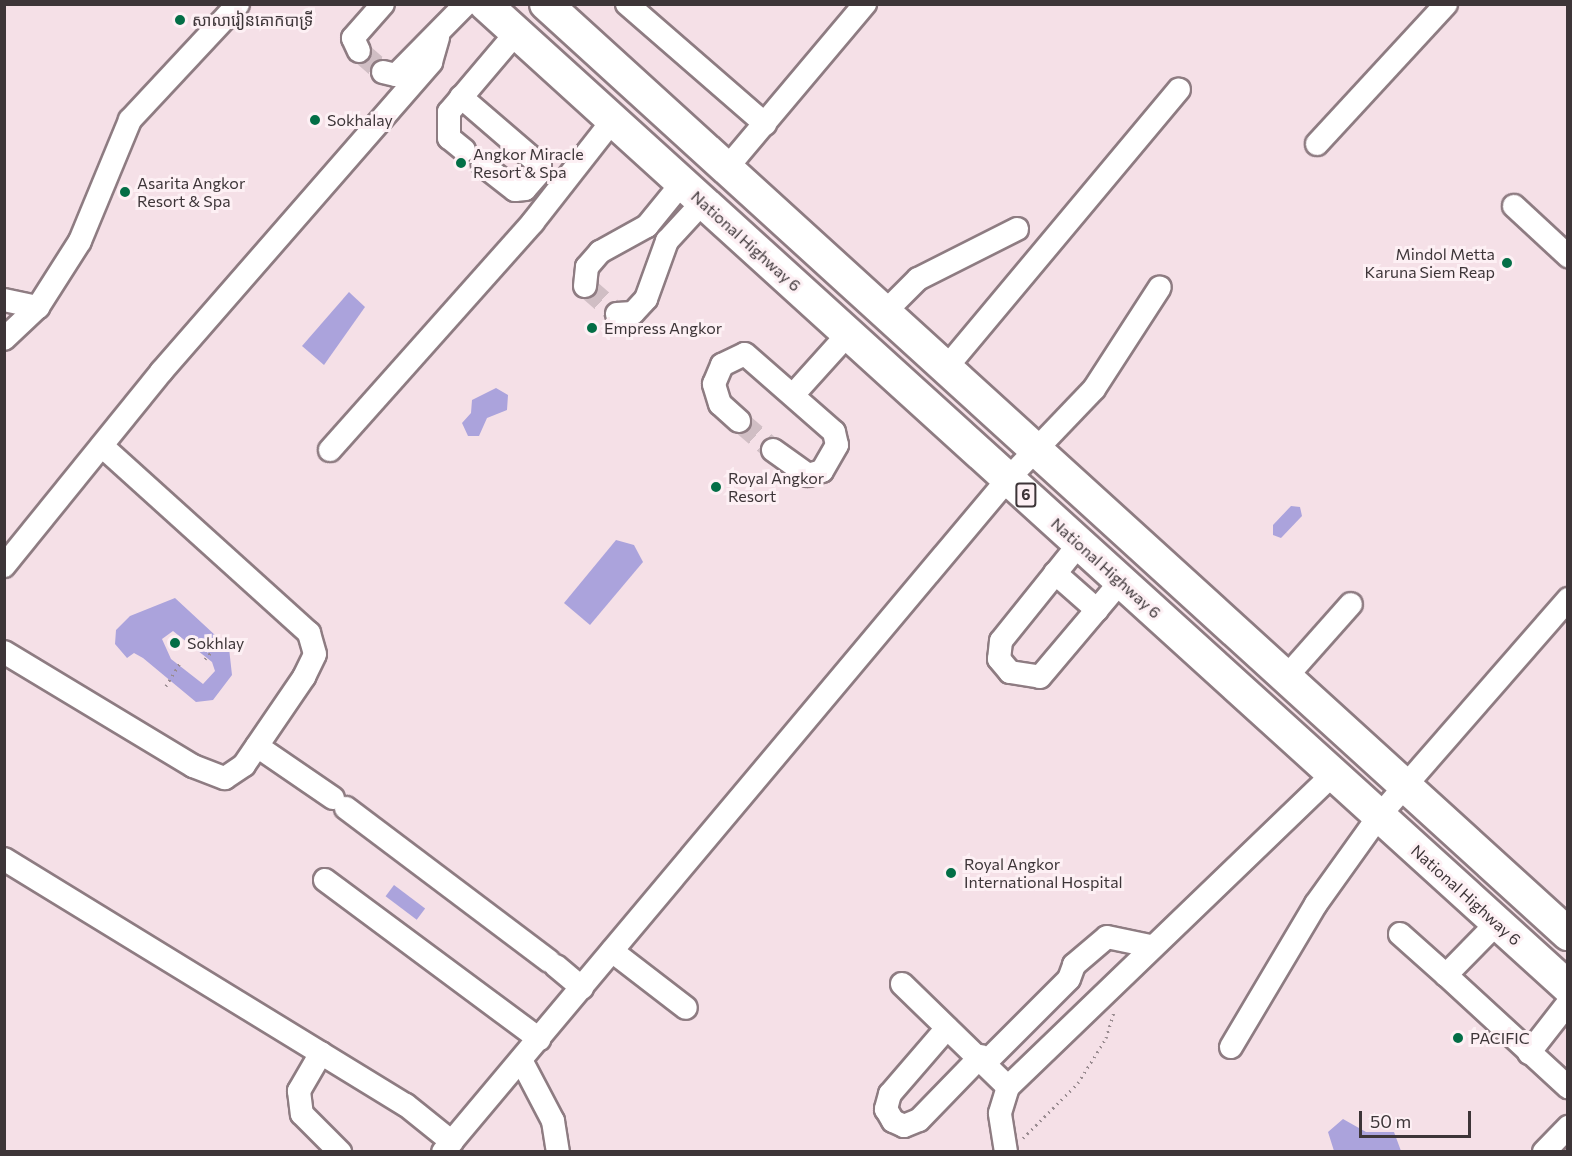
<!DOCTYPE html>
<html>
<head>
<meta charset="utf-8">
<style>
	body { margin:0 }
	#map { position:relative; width:1572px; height:1156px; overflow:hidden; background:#f5e0e7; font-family:Commissioner,"Noto Sans Khmer",sans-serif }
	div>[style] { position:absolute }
	.water>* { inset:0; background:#aba3dc; transform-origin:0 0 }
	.minor-tunnel>* { height:22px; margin-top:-11px; transform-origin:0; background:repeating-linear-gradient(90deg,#d0bec4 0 22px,transparent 0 33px) }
	.path>* { height:3px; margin-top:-1.5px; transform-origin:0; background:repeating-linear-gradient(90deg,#998b90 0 1.5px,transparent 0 6px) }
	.roads { filter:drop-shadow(2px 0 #8e7c82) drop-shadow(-2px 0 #8e7c82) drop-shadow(0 2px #8e7c82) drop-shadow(0 -2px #8e7c82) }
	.minor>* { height:22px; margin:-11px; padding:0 11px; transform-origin:11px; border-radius:11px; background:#fff }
	.highway>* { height:32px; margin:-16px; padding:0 16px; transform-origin:16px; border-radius:16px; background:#fff }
	.dots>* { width:16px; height:16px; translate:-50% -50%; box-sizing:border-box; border:3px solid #fdf0f4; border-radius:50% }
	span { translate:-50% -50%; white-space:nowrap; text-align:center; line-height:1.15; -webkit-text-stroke:6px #fdf0f4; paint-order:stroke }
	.shield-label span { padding:2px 4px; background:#fdf0f4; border:2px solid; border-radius:4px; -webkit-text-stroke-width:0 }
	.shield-label { font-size:15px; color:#3d3538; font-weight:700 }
	.poi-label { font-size:16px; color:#3d3538 }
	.left { translate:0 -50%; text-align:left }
	.right { translate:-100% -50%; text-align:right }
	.street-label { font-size:16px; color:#3d3538 }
	.frame { position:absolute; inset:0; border:6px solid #3d3538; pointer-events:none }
	.scale { position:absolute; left:1359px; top:1111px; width:112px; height:27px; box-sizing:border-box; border:3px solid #3d3538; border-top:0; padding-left:8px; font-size:18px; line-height:21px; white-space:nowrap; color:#3d3538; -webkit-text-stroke:4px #fdf0f4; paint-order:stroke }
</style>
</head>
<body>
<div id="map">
	<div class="water">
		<div style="clip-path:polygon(349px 292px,365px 307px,324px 365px,302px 346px)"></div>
		<div style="clip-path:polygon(496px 388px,508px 395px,507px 410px,487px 418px,479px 436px,468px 436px,462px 423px,471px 413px,472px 400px)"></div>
		<div style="clip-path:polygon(1291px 506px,1300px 507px,1302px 516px,1281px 538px,1273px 535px,1273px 525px)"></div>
		<div style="clip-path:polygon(616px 540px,634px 545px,643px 562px,590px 625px,564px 603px)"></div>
		<div style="clip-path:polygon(evenodd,175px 598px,229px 648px,232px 675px,213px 700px,196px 702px,143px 658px,134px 653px,127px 658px,115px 644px,116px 630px,130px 616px,175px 598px,173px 631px,212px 662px,215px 671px,203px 684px,171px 659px,162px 639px,173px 631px)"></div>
		<div style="left:394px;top:885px;width:39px;height:14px;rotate:37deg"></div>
		<div style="clip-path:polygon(1343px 1119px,1366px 1132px,1394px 1132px,1401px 1151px,1334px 1151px,1328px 1132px)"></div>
	</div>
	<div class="minor-tunnel">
		<div style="left:359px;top:51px;width:32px;rotate:41deg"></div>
		<div style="left:585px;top:286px;width:43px;rotate:41.2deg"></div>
		<div style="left:739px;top:421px;width:45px;rotate:40.5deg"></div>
	</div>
	<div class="path">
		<div style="left:205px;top:659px;width:25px;rotate:-48deg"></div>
		<div style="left:166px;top:686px;width:26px;rotate:-59deg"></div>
		<div style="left:1023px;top:1138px;width:78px;rotate:-45deg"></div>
		<div style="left:1078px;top:1083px;width:53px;rotate:-58.1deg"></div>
		<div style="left:1106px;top:1038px;width:28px;rotate:-73deg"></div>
	</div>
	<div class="roads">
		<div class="minor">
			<div style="left:627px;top:4px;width:183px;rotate:41deg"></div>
			<div style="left:359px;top:51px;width:14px;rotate:-115deg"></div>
			<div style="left:353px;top:38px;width:45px;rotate:-48.6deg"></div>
			<div style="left:383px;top:72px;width:13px;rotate:13deg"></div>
			<div style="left:396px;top:75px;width:100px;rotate:-45.4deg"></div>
			<div style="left:461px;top:97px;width:104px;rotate:40.7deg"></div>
			<div style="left:540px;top:165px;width:8px;rotate:97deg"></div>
			<div style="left:539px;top:173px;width:21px;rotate:131deg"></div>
			<div style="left:525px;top:189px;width:10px;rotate:174deg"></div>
			<div style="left:515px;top:190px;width:41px;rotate:-142deg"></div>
			<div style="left:1317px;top:144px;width:190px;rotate:-47.3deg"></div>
			<div style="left:464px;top:150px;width:19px;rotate:-141deg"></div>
			<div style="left:449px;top:138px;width:26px;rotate:-90deg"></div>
			<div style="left:449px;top:112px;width:104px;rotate:-49.7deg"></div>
			<div style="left:726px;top:169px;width:216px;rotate:-49.9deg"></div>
			<div style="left:1514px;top:206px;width:74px;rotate:42.8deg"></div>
			<div style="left:585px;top:286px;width:19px;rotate:-84deg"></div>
			<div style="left:587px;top:267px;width:20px;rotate:-49deg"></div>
			<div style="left:600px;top:252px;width:54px;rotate:-29deg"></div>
			<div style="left:647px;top:226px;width:55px;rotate:-50.9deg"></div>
			<div style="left:4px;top:300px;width:35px;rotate:12deg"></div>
			<div style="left:884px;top:313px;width:48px;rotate:-45deg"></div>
			<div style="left:918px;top:279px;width:111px;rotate:-26.8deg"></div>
			<div style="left:617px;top:314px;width:16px;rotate:-4deg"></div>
			<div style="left:633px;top:313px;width:19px;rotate:-47deg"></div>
			<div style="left:646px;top:299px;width:62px;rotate:-70.1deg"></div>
			<div style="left:667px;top:241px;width:53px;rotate:-47.3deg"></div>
			<div style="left:4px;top:339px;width:47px;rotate:-43.3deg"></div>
			<div style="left:38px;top:307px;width:78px;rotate:-57.5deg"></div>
			<div style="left:80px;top:241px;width:131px;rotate:-67.5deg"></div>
			<div style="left:130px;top:120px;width:158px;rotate:-47deg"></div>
			<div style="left:946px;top:368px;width:363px;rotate:-50.1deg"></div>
			<div style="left:793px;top:395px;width:82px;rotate:-48deg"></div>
			<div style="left:739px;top:421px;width:25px;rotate:-138deg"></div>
			<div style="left:720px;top:404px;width:21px;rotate:-107deg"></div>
			<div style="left:714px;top:384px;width:21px;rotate:-67deg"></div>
			<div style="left:722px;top:365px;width:25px;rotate:-26deg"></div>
			<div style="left:745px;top:354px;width:118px;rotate:41.2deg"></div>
			<div style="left:834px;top:432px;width:13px;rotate:77deg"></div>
			<div style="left:837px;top:445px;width:30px;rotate:120deg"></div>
			<div style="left:822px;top:471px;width:15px;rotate:164deg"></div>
			<div style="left:808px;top:475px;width:43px;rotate:-144.5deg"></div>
			<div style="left:330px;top:450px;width:305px;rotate:-48.3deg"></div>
			<div style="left:533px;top:222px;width:130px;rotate:-51.9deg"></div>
			<div style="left:1079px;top:544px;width:124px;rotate:128.8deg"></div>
			<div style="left:1001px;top:641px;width:18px;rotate:96deg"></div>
			<div style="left:999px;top:659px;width:17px;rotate:50deg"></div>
			<div style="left:1010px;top:672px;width:30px;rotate:9deg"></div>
			<div style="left:1040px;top:677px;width:126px;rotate:-49.8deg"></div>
			<div style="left:4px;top:566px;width:250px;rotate:-51deg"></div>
			<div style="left:161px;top:372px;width:411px;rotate:-48.9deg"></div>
			<div style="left:431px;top:62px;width:26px;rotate:-74deg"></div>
			<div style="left:1055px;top:573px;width:56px;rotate:41.4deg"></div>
			<div style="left:4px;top:652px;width:221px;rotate:31.1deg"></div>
			<div style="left:193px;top:766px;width:34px;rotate:21deg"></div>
			<div style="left:225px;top:778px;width:23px;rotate:-34deg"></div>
			<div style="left:244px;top:765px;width:107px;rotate:-55.7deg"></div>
			<div style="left:304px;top:677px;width:25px;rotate:-64deg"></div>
			<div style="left:315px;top:654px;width:22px;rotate:-106deg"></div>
			<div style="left:309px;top:633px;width:279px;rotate:-137.9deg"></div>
			<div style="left:1287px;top:676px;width:96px;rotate:-48.4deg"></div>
			<div style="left:257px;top:746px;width:92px;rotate:34.4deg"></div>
			<div style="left:346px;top:808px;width:254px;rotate:37deg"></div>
			<div style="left:4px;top:859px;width:471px;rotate:31.5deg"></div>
			<div style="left:406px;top:1105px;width:59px;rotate:38.8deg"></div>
			<div style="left:325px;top:880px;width:267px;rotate:36.6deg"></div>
			<div style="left:1497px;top:923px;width:73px;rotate:134.4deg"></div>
			<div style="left:1446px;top:975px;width:166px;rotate:42.6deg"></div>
			<div style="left:1400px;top:934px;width:62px;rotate:41.7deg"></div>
			<div style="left:612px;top:951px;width:93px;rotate:37.6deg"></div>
			<div style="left:556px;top:966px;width:34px;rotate:40deg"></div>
			<div style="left:902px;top:984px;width:148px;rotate:44.2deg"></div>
			<div style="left:1008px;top:1087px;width:451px;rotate:-43.9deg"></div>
			<div style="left:947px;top:1028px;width:87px;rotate:130.8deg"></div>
			<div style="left:890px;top:1094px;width:16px;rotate:105deg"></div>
			<div style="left:886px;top:1109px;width:14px;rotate:60deg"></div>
			<div style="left:893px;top:1121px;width:12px;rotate:24deg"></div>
			<div style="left:904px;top:1126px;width:16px;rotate:-22deg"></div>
			<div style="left:919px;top:1120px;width:89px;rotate:-45.9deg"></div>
			<div style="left:1231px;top:1047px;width:166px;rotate:-59.3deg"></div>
			<div style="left:1316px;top:904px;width:108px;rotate:-54.4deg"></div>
			<div style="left:1379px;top:816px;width:288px;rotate:-48.9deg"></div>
			<div style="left:321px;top:1053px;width:44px;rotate:120.1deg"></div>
			<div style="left:299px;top:1091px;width:23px;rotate:83deg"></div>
			<div style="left:302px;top:1114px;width:54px;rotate:45deg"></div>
			<div style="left:1529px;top:1053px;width:63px;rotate:-52deg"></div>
			<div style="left:521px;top:1060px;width:69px;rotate:62.3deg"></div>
			<div style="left:553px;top:1121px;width:31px;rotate:81deg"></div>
			<div style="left:986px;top:1062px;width:117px;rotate:-45deg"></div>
			<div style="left:1069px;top:979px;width:15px;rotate:-70deg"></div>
			<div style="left:1074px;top:965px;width:43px;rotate:-40.3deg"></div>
			<div style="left:1107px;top:937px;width:44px;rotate:11.8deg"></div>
			<div style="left:443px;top:1152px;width:879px;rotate:-49.99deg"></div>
			<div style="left:1008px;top:479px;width:124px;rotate:-46.3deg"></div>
			<div style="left:1094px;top:389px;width:121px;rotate:-57.1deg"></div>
			<div style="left:1006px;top:1152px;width:39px;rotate:-99deg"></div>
			<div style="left:1000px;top:1113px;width:27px;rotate:-73deg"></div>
			<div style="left:1544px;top:1152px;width:35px;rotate:-46deg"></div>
		</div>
		<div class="highway">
			<div style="left:485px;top:4px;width:1463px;rotate:42.23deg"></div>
			<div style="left:546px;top:4px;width:1382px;rotate:42.3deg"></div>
		</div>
	</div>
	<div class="dots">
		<div style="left:180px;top:20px;background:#036e46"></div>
		<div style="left:315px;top:120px;background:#036e46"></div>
		<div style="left:461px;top:163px;background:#036e46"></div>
		<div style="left:125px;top:192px;background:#036e46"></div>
		<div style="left:1507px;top:263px;background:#036e46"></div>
		<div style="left:592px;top:328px;background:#036e46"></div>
		<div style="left:716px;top:487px;background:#036e46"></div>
		<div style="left:175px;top:643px;background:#036e46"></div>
		<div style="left:951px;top:873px;background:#036e46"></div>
		<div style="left:1458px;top:1038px;background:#036e46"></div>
	</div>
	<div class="shield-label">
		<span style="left:1026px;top:495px">6</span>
	</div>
	<div class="poi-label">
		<span class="left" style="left:192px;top:20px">សាលារៀនគោកបាទ្រី</span>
		<span class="left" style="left:327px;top:120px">Sokhalay</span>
		<span class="left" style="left:473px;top:163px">Angkor Miracle<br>Resort &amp; Spa</span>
		<span class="left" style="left:137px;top:192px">Asarita Angkor<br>Resort &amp; Spa</span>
		<span class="right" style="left:1495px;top:263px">Mindol Metta<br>Karuna Siem Reap</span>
		<span class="left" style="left:604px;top:328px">Empress Angkor</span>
		<span class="left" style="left:728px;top:487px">Royal Angkor<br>Resort</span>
		<span class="left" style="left:187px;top:643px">Sokhlay</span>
		<span class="left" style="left:964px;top:873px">Royal Angkor<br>International Hospital</span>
		<span class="left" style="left:1470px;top:1038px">PACIFIC</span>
	</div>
	<div class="street-label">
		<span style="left:746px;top:241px;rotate:42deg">National Highway 6</span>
		<span style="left:1106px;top:568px;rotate:42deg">National Highway 6</span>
		<span style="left:1466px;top:895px;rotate:42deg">National Highway 6</span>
	</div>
	<div class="frame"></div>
	<div class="scale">50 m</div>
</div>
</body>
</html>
